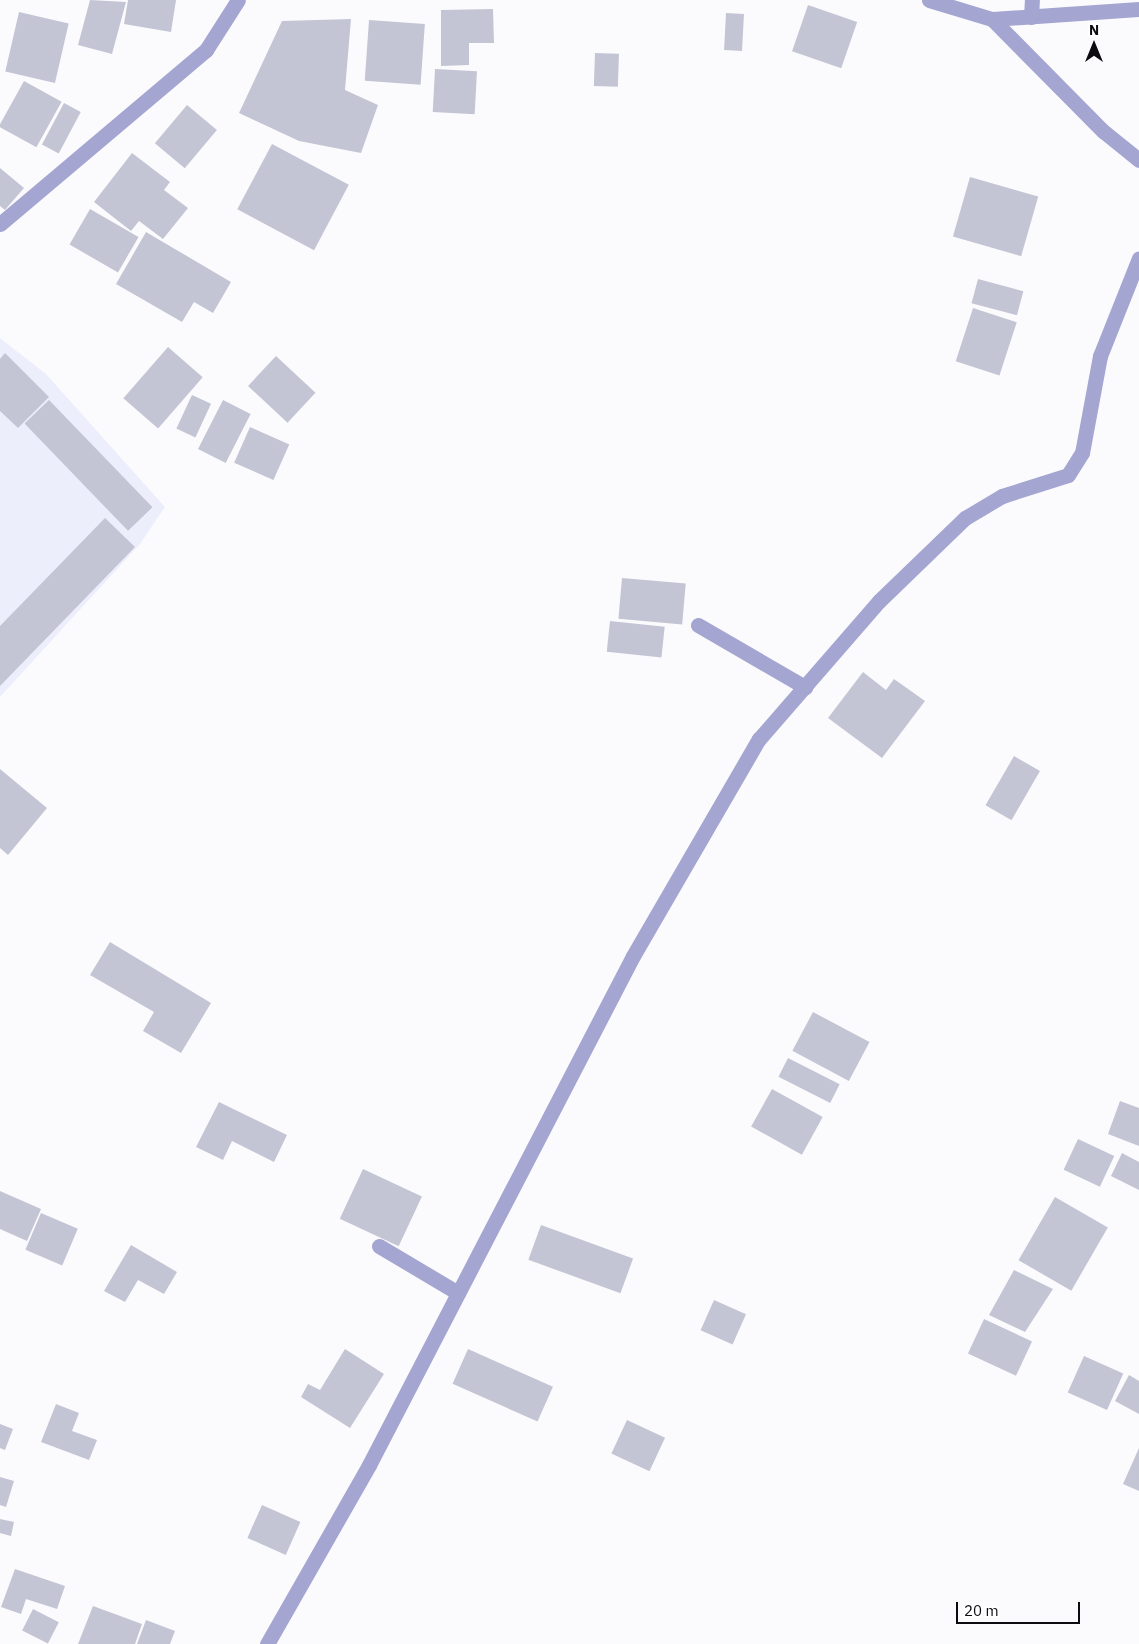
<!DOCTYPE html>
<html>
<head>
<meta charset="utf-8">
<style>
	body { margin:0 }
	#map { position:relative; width:1139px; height:1644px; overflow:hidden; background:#fbfbfe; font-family:"IBM Plex Sans",sans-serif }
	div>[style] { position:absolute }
	.built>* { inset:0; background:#edeefc }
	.building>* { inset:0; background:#c4c5d4; transform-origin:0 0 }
	.minor>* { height:15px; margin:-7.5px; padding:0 7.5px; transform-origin:7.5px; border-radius:7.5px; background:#a4a5d1 }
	span { translate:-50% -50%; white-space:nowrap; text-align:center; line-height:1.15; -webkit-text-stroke:4.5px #fff; paint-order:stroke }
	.north { position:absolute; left:1069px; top:20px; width:50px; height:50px; -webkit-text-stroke:4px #fff; paint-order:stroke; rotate:0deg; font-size:14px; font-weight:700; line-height:20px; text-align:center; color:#0b0b10 }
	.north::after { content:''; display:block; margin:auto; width:18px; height:22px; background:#0b0b10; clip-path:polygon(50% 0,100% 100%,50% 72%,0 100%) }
	.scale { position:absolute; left:956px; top:1602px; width:124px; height:22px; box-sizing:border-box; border:2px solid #0b0b10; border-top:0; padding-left:6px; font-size:15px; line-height:18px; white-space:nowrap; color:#0b0b10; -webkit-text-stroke:4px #fff; paint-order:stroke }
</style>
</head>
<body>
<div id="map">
	<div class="built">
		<div style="clip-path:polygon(0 338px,46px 374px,165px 507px,140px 544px,0 697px)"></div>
	</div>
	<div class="building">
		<div style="clip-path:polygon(90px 0,126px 2px,112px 54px,78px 45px)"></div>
		<div style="clip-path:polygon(128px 0,176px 0,171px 32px,124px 24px)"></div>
		<div style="left:808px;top:5px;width:52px;height:49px;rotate:19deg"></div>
		<div style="clip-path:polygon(493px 9px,494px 43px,469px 43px,469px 65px,441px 66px,441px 10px)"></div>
		<div style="left:19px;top:12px;width:51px;height:61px;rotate:13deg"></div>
		<div style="left:726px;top:13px;width:18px;height:37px;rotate:3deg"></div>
		<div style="clip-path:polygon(351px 19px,345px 90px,378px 105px,361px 153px,299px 141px,239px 113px,282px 21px)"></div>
		<div style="left:369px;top:20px;width:56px;height:61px;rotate:4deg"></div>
		<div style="left:595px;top:53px;width:24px;height:33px;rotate:2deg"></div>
		<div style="left:435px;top:69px;width:42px;height:43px;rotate:3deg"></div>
		<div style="left:24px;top:81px;width:43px;height:52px;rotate:29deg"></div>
		<div style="left:64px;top:103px;width:19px;height:47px;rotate:28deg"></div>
		<div style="left:187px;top:105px;width:39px;height:50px;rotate:40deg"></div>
		<div style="left:272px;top:144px;width:87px;height:74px;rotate:28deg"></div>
		<div style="clip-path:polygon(132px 153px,170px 182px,164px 190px,188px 208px,163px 239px,139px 221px,131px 231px,94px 202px)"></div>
		<div style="clip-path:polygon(0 168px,24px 188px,5px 210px,0 206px)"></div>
		<div style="left:970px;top:177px;width:71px;height:62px;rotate:16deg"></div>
		<div style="left:90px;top:209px;width:56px;height:41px;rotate:30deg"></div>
		<div style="clip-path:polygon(146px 232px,231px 282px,213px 313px,194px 302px,182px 322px,116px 284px)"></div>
		<div style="left:978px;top:279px;width:47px;height:25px;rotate:15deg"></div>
		<div style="left:973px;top:308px;width:46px;height:56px;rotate:18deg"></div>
		<div style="left:168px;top:347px;width:46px;height:68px;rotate:41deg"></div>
		<div style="clip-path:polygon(5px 353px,49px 397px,18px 428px,0 411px,0 359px)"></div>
		<div style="left:276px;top:356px;width:54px;height:41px;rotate:43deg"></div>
		<div style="left:192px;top:395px;width:21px;height:37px;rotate:25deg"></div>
		<div style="left:49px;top:400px;width:149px;height:34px;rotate:46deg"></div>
		<div style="left:223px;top:400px;width:31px;height:55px;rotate:27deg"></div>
		<div style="left:250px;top:427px;width:43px;height:39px;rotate:24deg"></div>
		<div style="clip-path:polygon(105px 518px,135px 547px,0 686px,0 626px)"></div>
		<div style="left:622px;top:578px;width:64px;height:41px;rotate:5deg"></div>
		<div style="left:610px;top:621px;width:55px;height:31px;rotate:6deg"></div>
		<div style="clip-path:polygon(863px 672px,886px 690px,894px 679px,925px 701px,882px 758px,828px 718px)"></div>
		<div style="left:1014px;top:756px;width:30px;height:57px;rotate:30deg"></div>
		<div style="clip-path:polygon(0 769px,47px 808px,8px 855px,0 848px)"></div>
		<div style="clip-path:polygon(110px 942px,211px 1003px,181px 1053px,143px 1031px,154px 1012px,90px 975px)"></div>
		<div style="left:813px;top:1012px;width:64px;height:44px;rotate:28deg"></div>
		<div style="left:788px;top:1058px;width:58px;height:21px;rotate:27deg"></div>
		<div style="left:772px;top:1089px;width:58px;height:43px;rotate:29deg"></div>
		<div style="clip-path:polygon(1120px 1101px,1139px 1108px,1139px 1146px,1108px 1134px)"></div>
		<div style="clip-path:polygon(219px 1102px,287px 1135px,274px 1162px,232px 1141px,223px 1160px,196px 1147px)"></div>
		<div style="left:1078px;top:1139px;width:40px;height:34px;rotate:25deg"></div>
		<div style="clip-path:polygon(1122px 1153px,1139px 1162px,1139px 1190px,1111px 1176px)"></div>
		<div style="left:363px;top:1169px;width:65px;height:55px;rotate:25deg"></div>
		<div style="clip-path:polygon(0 1191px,41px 1209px,27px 1241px,0 1229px)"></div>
		<div style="left:1055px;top:1197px;width:61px;height:73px;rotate:30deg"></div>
		<div style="left:41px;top:1213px;width:40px;height:40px;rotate:23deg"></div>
		<div style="left:541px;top:1225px;width:98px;height:37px;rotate:20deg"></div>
		<div style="clip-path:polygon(131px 1245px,177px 1272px,164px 1294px,138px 1280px,125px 1302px,104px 1291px)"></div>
		<div style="clip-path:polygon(1014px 1270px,1053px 1289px,1025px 1332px,989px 1315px)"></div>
		<div style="left:714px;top:1300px;width:35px;height:33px;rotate:24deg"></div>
		<div style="left:984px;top:1319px;width:53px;height:38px;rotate:25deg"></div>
		<div style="clip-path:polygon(345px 1349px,384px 1374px,350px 1428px,301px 1397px,308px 1384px,320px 1390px)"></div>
		<div style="left:468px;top:1349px;width:93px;height:38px;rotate:24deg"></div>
		<div style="left:1084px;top:1356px;width:43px;height:40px;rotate:24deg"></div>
		<div style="clip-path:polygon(1129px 1375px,1139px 1381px,1139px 1414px,1115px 1401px)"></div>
		<div style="clip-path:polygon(56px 1404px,79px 1413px,72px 1431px,97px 1440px,89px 1460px,41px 1442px)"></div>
		<div style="left:627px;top:1420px;width:42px;height:37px;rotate:25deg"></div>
		<div style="clip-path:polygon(0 1424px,13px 1429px,5px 1450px,0 1448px)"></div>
		<div style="clip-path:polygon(1139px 1448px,1139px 1491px,1123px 1484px)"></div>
		<div style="clip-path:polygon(0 1477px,14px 1481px,6px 1507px,0 1505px)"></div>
		<div style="left:262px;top:1505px;width:42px;height:36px;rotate:24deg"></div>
		<div style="clip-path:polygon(0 1519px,14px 1522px,11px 1536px,0 1533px)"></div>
		<div style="clip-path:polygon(15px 1569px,65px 1586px,57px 1609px,26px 1599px,21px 1614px,1px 1607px)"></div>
		<div style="clip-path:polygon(93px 1606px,142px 1624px,135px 1644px,78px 1644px)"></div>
		<div style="left:33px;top:1609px;width:29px;height:24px;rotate:27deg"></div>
		<div style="clip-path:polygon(146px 1620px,175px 1631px,170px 1644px,137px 1644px)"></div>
	</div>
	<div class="minor">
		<div style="left:929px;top:0;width:66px;rotate:16.8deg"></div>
		<div style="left:992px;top:19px;width:147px;rotate:-3.9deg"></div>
		<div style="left:1031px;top:17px;width:17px;rotate:-87deg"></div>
		<div style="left:992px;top:19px;width:158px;rotate:45.3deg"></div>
		<div style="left:1103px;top:131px;width:46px;rotate:38.9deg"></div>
		<div style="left:0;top:224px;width:270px;rotate:-40.2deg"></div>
		<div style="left:206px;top:50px;width:59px;rotate:-57.4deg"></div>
		<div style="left:698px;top:625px;width:124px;rotate:30.1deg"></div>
		<div style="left:379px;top:1246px;width:92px;rotate:30.7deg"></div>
		<div style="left:267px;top:1644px;width:206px;rotate:-60.3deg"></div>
		<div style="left:369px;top:1465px;width:573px;rotate:-62.59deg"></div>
		<div style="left:633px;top:956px;width:251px;rotate:-59.9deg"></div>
		<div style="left:759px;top:739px;width:183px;rotate:-49deg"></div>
		<div style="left:879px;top:601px;width:120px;rotate:-44deg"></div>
		<div style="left:965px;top:518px;width:43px;rotate:-30.7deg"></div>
		<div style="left:1002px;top:496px;width:69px;rotate:-17.7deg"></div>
		<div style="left:1068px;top:475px;width:26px;rotate:-58deg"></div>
		<div style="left:1082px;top:453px;width:99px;rotate:-79.5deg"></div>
		<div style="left:1100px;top:356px;width:105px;rotate:-68.3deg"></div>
	</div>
	<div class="north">N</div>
	<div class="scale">20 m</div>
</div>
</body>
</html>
